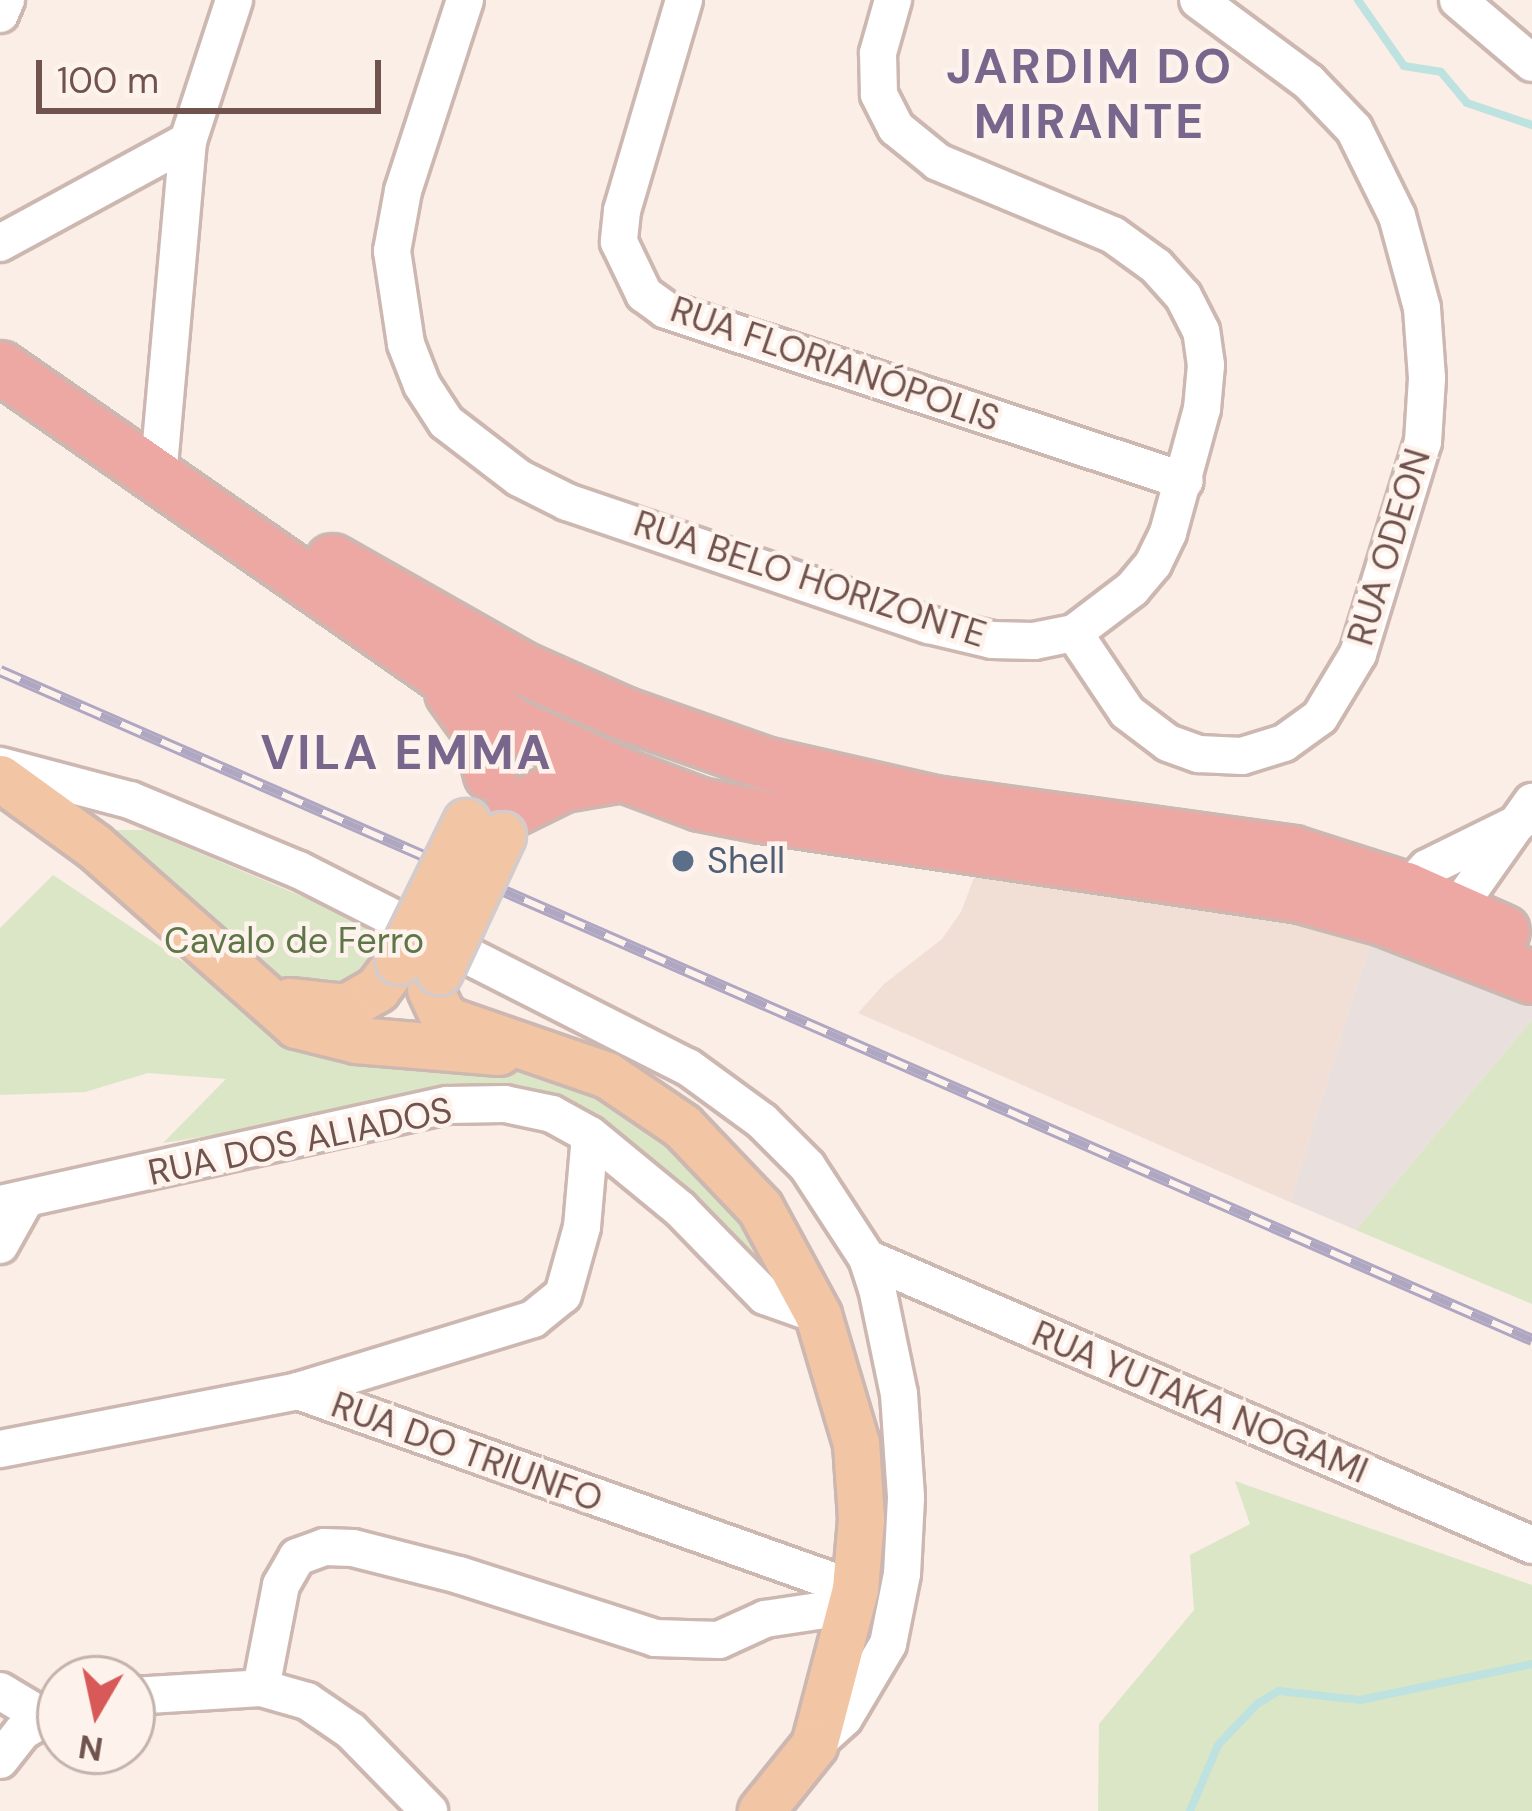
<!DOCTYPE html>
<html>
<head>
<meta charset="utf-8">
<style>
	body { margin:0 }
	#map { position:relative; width:1532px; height:1811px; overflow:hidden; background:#faeee6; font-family:"DM Sans",sans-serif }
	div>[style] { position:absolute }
	.residential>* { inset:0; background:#f1dfd5 }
	.industrial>* { inset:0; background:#e9e0dd }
	.green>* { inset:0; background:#dae6c6 }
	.stream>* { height:8px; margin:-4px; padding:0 4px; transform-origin:4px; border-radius:4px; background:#bde2e0 }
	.roads { filter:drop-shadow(3px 0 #cdb7b1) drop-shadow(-3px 0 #cdb7b1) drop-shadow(0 3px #cdb7b1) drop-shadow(0 -3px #cdb7b1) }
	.minor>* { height:36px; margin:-18px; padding:0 18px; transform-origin:18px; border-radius:18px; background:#fff }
	.major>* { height:45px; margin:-22.5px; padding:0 22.5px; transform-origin:22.5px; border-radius:22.5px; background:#f2c6a5 }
	.highway>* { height:51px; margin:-25.5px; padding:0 25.5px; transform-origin:25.5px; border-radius:25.5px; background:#eea8a3 }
	.rail>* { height:12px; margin-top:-6px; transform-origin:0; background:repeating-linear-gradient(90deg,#fdf3ec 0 22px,#afa6c2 0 44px); box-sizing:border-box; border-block:3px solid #afa6c2 }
	.bridges { filter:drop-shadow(3px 0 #d4cbca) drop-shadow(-3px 0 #d4cbca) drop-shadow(0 3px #d4cbca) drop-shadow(0 -3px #d4cbca) }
	.major-bridge>* { height:45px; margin:-22.5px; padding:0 22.5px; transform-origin:22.5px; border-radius:22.5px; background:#f2c6a5 }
	.dots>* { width:33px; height:33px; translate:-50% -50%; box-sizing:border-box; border:6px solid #fdf3ec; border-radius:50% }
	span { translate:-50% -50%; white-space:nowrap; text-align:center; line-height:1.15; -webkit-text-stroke:9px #fdf3ec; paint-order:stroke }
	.street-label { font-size:36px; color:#71534e }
	.service-label { font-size:36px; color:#4e5e75 }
	.left { translate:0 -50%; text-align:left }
	.park-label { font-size:36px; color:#5e7647 }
	.district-label { font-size:48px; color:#78668d; font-weight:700; letter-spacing:3px }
	.north { position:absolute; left:36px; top:1655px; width:120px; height:120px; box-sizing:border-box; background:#fdf3ec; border:3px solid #c5b3ad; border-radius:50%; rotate:189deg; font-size:33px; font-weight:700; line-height:48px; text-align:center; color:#71534e }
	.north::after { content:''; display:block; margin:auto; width:42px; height:54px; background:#d85a58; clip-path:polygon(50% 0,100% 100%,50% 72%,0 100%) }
	.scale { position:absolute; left:36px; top:60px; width:345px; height:54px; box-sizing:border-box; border:6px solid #71534e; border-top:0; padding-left:15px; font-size:36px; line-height:42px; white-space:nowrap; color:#71534e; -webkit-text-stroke:9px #fdf3ec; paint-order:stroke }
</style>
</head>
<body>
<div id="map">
	<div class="residential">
		<div style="clip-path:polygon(978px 867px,1373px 933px,1290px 1202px,858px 1013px,884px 984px,942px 939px,961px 912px)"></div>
	</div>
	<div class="industrial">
		<div style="clip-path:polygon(1373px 933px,1532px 991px,1532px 1020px,1356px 1230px,1290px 1202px)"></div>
	</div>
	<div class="green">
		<div style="clip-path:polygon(115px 830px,145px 830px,379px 929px,382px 958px,362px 985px,274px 985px)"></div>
		<div style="clip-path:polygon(53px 875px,236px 997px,547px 1066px,628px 1098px,771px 1253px,767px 1270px,562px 1107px,301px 1121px,163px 1143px,226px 1079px,148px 1073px,85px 1092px,0 1095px,0 928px)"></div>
		<div style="clip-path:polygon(1532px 1020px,1532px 1304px,1356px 1230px)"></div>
		<div style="clip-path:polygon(1235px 1481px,1532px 1585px,1532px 1811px,1098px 1811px,1099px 1724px,1194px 1610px,1190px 1555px,1250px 1524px)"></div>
	</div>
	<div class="stream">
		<div style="left:1358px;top:0;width:80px;rotate:55.1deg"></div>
		<div style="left:1404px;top:66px;width:37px;rotate:9deg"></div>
		<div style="left:1441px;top:72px;width:40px;rotate:50deg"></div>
		<div style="left:1467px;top:103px;width:69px;rotate:18.7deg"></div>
		<div style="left:1190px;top:1811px;width:72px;rotate:-67deg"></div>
		<div style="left:1218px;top:1745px;width:57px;rotate:-46.4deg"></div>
		<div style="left:1257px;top:1704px;width:26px;rotate:-31deg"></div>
		<div style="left:1279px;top:1691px;width:81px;rotate:6.3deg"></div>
		<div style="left:1360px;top:1700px;width:176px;rotate:-11.8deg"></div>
	</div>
	<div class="roads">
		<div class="minor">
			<div style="left:465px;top:0;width:201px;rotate:108deg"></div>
			<div style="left:403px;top:191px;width:61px;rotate:100.4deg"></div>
			<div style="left:392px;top:251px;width:94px;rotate:81.4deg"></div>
			<div style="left:406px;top:344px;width:44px;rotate:68.7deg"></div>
			<div style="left:422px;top:385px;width:44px;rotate:57deg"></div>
			<div style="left:446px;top:422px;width:92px;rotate:37.5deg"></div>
			<div style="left:519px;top:478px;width:54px;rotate:26.6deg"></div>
			<div style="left:567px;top:502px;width:382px;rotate:18.8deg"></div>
			<div style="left:929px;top:625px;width:65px;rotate:13.4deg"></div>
			<div style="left:992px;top:640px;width:42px;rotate:1.4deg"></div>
			<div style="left:1034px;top:641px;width:41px;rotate:-11.3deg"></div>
			<div style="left:1074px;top:633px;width:73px;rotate:-37.2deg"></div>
			<div style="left:1132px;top:589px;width:33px;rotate:-50deg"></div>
			<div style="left:1153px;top:564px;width:34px;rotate:-64deg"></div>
			<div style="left:1168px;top:533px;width:129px;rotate:-74.7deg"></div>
			<div style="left:1202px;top:409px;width:44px;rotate:-84.8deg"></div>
			<div style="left:1206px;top:365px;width:34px;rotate:-98deg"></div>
			<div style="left:1201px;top:331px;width:39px;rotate:-117deg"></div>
			<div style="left:1183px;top:296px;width:40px;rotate:-132deg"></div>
			<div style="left:1156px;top:266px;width:53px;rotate:-144.2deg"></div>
			<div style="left:1113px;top:235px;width:190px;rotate:-157.4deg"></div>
			<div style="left:938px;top:162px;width:54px;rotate:-141deg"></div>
			<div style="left:896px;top:128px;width:38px;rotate:-117deg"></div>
			<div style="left:879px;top:94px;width:41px;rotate:-91.4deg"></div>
			<div style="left:878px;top:53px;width:55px;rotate:-74.2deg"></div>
			<div style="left:684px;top:0;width:220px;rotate:106.4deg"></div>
			<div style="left:622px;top:211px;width:31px;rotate:96deg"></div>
			<div style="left:619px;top:242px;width:58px;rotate:64.3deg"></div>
			<div style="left:644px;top:294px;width:27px;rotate:36deg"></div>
			<div style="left:666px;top:310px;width:546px;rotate:18.24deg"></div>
			<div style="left:1458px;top:0;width:97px;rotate:40.4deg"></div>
			<div style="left:0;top:14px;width:15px;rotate:-67deg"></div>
			<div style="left:0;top:243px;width:214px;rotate:-28.5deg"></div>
			<div style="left:158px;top:477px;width:337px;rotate:-84.9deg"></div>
			<div style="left:188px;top:141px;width:148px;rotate:-71.9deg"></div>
			<div style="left:1074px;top:633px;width:95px;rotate:56.1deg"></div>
			<div style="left:1127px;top:712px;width:51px;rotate:37.1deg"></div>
			<div style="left:1168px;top:743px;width:33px;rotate:20deg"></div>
			<div style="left:1199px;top:754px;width:43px;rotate:2.7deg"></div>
			<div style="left:1242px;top:756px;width:44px;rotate:-17.2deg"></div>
			<div style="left:1284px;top:743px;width:44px;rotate:-35.8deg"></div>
			<div style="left:1320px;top:717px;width:74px;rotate:-58.9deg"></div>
			<div style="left:1358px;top:654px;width:222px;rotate:-73deg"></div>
			<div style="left:1423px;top:442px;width:64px;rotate:-86.4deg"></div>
			<div style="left:1427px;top:378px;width:70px;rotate:-94.1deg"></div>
			<div style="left:1422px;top:308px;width:95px;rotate:-105.2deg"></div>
			<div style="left:1397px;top:216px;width:97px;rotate:-116.3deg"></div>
			<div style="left:1354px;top:129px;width:65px;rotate:-133.8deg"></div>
			<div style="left:1309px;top:82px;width:138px;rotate:-143.5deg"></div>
			<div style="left:0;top:766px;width:134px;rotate:14.7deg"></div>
			<div style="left:130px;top:800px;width:183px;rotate:22.5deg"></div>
			<div style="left:299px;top:870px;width:436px;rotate:26.9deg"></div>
			<div style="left:688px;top:1067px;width:92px;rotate:36.1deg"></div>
			<div style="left:762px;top:1121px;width:64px;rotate:45deg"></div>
			<div style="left:807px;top:1166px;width:110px;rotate:56.9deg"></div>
			<div style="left:867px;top:1258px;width:32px;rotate:72deg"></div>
			<div style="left:877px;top:1288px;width:108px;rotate:78.3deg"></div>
			<div style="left:899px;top:1394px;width:104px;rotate:86.1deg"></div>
			<div style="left:906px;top:1498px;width:76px;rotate:93deg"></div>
			<div style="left:902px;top:1574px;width:71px;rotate:101.3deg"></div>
			<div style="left:888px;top:1644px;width:86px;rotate:120.7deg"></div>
			<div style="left:844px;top:1718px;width:40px;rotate:138deg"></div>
			<div style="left:1393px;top:905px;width:50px;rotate:-47.4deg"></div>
			<div style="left:1427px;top:868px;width:102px;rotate:-26.3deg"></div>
			<div style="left:1456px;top:932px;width:44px;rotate:-71.6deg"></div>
			<div style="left:1470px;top:890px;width:108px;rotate:-54.8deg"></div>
			<div style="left:0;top:1204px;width:458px;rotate:-12.5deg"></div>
			<div style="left:447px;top:1105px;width:58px;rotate:-1deg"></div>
			<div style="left:505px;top:1104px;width:48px;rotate:12deg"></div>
			<div style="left:552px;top:1114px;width:43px;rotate:28.9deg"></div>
			<div style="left:590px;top:1135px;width:117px;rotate:39.4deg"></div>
			<div style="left:680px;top:1209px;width:122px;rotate:45.7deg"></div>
			<div style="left:765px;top:1296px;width:56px;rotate:19.7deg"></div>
			<div style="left:0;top:1245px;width:49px;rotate:-60.8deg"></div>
			<div style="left:867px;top:1258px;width:724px;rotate:23.34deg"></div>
			<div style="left:298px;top:1391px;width:246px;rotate:-17deg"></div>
			<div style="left:533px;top:1319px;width:38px;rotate:-39deg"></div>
			<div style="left:563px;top:1295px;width:71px;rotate:-74.4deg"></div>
			<div style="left:582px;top:1227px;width:92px;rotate:-85deg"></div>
			<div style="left:0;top:1449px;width:304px;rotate:-11deg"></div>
			<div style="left:298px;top:1391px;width:591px;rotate:19.57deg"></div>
			<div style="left:261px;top:1688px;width:105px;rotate:-79deg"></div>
			<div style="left:281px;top:1585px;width:32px;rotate:-60deg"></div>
			<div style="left:297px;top:1557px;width:29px;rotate:-20deg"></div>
			<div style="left:324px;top:1547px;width:29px;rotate:2deg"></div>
			<div style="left:353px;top:1548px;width:109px;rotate:14.3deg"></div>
			<div style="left:459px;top:1575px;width:206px;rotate:17.8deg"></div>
			<div style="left:655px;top:1638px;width:64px;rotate:1.8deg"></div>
			<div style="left:719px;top:1640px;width:51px;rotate:-24.5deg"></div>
			<div style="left:765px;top:1619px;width:87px;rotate:-8.6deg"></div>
			<div style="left:0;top:1691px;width:49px;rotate:30.8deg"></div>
			<div style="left:132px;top:1696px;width:129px;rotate:-3.5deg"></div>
			<div style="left:261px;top:1688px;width:48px;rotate:15.8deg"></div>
			<div style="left:307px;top:1701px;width:53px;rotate:34.3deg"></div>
			<div style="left:351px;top:1731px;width:112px;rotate:45.7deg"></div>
			<div style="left:0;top:1760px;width:37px;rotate:-52deg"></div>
			<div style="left:23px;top:1731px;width:43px;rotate:-30.7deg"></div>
		</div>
		<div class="major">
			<div style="left:0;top:778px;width:116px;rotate:35.9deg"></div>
			<div style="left:94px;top:846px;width:270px;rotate:41.5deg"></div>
			<div style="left:296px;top:1025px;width:62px;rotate:14deg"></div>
			<div style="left:356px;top:1040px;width:143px;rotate:4.8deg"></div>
			<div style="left:430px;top:989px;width:26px;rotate:65deg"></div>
			<div style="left:441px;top:1013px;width:13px;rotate:39deg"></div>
			<div style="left:451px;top:1021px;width:165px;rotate:19.1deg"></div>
			<div style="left:607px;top:1075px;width:91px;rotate:34.2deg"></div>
			<div style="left:682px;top:1126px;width:113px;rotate:46.4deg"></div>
			<div style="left:760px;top:1208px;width:122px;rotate:61.5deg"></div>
			<div style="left:818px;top:1315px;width:134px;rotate:73.5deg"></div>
			<div style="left:856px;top:1443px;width:76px;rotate:86.2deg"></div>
			<div style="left:861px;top:1519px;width:70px;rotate:94.9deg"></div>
			<div style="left:855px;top:1589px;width:161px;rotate:104.7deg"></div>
			<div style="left:814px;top:1745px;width:85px;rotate:128.8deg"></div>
			<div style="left:289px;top:1001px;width:57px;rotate:6deg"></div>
			<div style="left:346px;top:1007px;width:36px;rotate:-30deg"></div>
			<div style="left:377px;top:989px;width:35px;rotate:-53deg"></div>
		</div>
		<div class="highway">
			<div style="left:0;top:367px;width:629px;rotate:34.83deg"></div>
			<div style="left:516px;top:726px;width:118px;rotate:24.6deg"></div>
			<div style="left:623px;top:775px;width:82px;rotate:20.6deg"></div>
			<div style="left:700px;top:804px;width:62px;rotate:11.1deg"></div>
			<div style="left:761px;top:816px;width:545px;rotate:8.44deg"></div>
			<div style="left:1300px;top:896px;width:86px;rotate:15.5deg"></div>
			<div style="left:1383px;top:919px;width:160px;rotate:21.3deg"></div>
			<div style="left:332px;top:560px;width:216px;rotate:29.6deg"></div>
			<div style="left:520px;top:667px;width:113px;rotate:24.1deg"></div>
			<div style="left:623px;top:713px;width:150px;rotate:19.5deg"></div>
			<div style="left:764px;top:763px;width:174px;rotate:12.9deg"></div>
			<div style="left:934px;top:802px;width:362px;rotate:7.9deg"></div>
			<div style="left:1293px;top:852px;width:119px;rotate:17.7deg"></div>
			<div style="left:1406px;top:888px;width:106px;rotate:23.9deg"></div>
			<div style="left:451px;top:692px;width:48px;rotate:54.3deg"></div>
			<div style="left:479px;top:731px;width:44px;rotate:75.7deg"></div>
			<div style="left:512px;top:810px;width:57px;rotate:-26.1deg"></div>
			<div style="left:563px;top:785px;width:61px;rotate:-9.5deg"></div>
		</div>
	</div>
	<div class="rail">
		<div style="left:0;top:671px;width:1672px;rotate:23.59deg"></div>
	</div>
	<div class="bridges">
		<div class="major-bridge">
			<div style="left:398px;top:961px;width:155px;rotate:-63.9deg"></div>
			<div style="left:439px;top:971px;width:150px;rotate:-65.1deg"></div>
		</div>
	</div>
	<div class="dots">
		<div style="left:683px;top:861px;background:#5c6f8a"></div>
	</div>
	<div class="street-label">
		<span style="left:835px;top:364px;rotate:19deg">RUA FLORIANÓPOLIS</span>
		<span style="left:1389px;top:547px;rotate:-73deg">RUA ODEON</span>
		<span style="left:810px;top:579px;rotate:18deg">RUA BELO HORIZONTE</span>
		<span style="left:300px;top:1141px;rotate:-12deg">RUA DOS ALIADOS</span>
		<span style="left:1200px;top:1402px;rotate:23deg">RUA YUTAKA NOGAMI</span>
		<span style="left:467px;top:1452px;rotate:20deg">RUA DO TRIUNFO</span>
	</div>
	<div class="service-label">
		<span class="left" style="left:707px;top:861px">Shell</span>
	</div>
	<div class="park-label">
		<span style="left:294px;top:941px">Cavalo de Ferro</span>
	</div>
	<div class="district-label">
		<span style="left:1090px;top:94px">JARDIM DO<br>MIRANTE</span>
		<span style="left:407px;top:753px">VILA EMMA</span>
	</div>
	<div class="north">N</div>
	<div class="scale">100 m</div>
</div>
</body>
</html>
